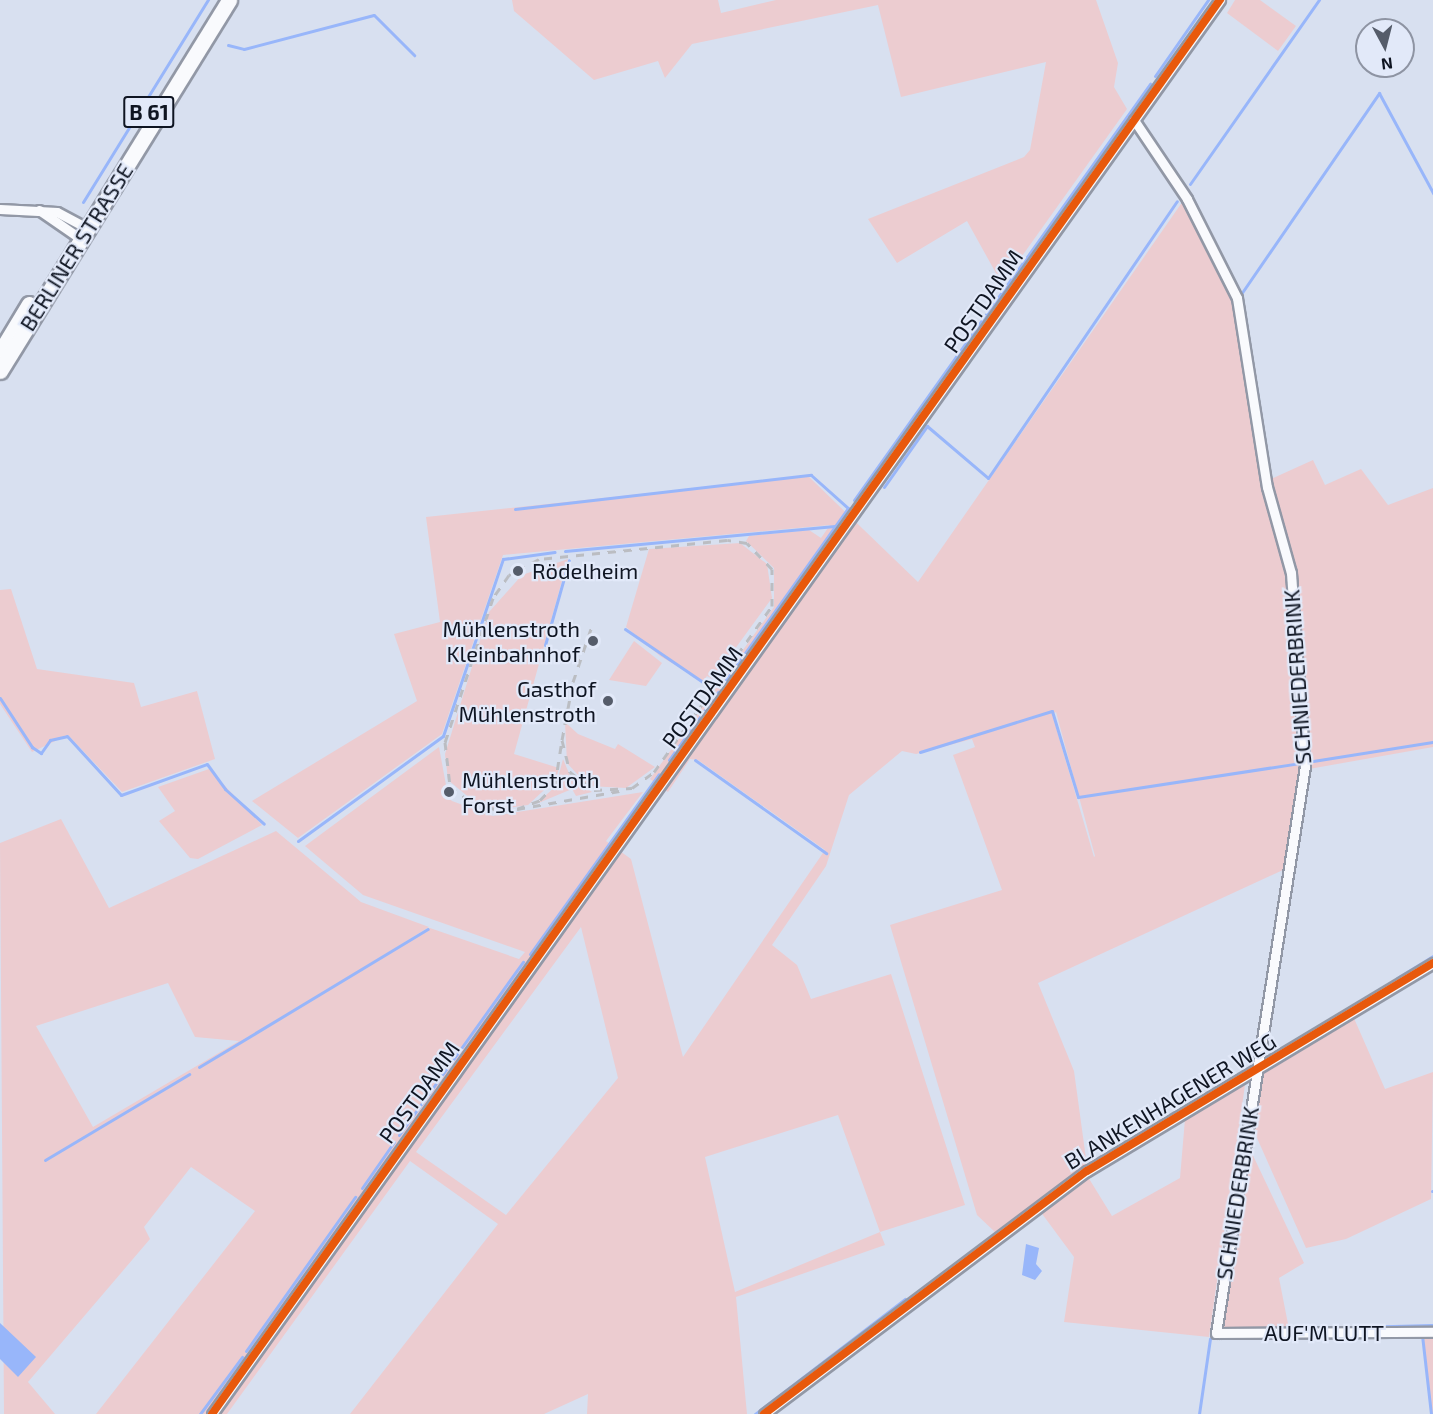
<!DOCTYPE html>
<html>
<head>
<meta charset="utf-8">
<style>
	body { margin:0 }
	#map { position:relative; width:1433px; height:1414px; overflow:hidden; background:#d8e0f0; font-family:"Exo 2",sans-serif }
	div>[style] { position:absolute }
	.green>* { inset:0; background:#ecccd0 }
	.water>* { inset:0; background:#98b6fa }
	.stream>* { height:3px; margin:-1.5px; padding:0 1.5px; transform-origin:1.5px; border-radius:1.5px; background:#98b6fa }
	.roads { filter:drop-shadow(2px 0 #9298a6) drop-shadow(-2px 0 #9298a6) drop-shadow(0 2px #9298a6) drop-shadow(0 -2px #9298a6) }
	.minor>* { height:9px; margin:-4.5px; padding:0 4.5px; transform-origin:4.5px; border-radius:4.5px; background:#f9fafd }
	.primary>* { height:15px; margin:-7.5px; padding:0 7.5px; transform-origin:7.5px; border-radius:7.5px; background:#f9fafd }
	.rail>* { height:3px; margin-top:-1.5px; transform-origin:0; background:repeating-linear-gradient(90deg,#bbbdc2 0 8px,transparent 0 16px) }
	.cycleway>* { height:8px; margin:-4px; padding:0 4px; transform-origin:4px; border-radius:4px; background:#e8590c }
	.dots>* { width:16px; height:16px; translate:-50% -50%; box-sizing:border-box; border:3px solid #e2e9f9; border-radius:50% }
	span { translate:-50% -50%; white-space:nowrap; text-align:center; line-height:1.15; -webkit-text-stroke:4.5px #e2e9f9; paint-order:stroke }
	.shield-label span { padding:2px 4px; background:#e2e9f9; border:2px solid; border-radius:4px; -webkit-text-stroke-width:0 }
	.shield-label { font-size:21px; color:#0f1522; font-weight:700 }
	.street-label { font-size:22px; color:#0f1522 }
	.poi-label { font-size:22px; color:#0f1522 }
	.left { translate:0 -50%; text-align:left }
	.right { translate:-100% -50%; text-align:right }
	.north { position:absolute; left:1355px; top:18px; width:60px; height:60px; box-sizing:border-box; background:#e2e9f9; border:2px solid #8e94a3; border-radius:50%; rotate:173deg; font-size:16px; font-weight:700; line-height:24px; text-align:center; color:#0f1522 }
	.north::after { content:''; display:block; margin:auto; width:21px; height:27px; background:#555c6a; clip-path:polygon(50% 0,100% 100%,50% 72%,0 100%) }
</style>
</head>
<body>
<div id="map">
	<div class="green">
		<div style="clip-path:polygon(512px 0,718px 0,721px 13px,776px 0,1096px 0,1118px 63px,1114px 87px,1127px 109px,1002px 284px,967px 221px,897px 263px,868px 219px,1024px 157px,1030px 150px,1046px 62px,901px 97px,878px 5px,692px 44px,665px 78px,658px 61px,594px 80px,514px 11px)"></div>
		<div style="clip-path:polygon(1235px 0,1260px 0,1296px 26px,1278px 51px,1227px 13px)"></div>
		<div style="clip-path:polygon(evenodd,1183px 201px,1235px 299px,1263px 489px,1286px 574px,1301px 759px,1283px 870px,1038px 983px,1074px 1071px,1087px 1166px,996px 1233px,977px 1215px,890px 925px,1002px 890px,953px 755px,975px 747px,972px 739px,916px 754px,902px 751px,849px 795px,826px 866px,772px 945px,797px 965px,811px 999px,891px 974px,965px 1205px,880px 1232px,885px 1245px,736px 1297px,747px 1414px,587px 1414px,588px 1394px,544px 1414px,350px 1414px,498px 1224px,410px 1161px,227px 1414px,96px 1414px,255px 1211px,191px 1167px,144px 1227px,150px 1239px,28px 1382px,55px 1414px,4px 1414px,0 843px,61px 819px,109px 908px,276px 831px,361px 902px,429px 927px,265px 1029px,430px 928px,519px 959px,525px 952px,363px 895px,305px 846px,439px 747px,446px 785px,441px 791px,452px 801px,493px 816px,643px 792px,606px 841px,631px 859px,683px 1057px,825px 850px,698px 760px,690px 759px,668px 792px,650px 779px,774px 607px,774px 568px,746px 541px,749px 536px,809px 530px,821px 538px,830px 525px,503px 555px,442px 734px,298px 838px,252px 801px,417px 701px,394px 634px,440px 622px,426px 517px,808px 476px,918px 582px,1183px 201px,1056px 712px,1095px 856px,1094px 857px,1052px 714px,1056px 712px,1183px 201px,581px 927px,618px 1078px,506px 1215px,416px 1152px,581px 927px,1183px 201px,168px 983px,195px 1037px,239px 1041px,93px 1127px,36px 1026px,168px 983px,1183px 201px,838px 1115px,880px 1232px,735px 1292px,705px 1157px,838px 1115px)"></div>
		<div style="clip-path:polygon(1313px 460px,1325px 485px,1361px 469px,1388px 505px,1433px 488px,1433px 747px,1309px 769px,1294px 574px,1269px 480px)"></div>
		<div style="clip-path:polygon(740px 543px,767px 564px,772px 598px,713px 679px,707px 676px,703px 681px,660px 656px,626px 627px,649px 549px)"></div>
		<div style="clip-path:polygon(568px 559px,514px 754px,559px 768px,556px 779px,528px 805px,502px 809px,477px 804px,448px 780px,445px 754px,489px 612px,522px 575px)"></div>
		<div style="clip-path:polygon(11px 589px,37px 669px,134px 683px,141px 707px,197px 691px,215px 759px,122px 792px,68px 735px,32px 752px,0 704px,0 590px)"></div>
		<div style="clip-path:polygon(634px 641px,662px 663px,646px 686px,609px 680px)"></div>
		<div style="clip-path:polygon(565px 722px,578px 734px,615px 749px,618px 744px,655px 767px,626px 788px,588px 786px,567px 763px)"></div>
		<div style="clip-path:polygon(563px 759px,571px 778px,592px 792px,576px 796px,572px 789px,536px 804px,556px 786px)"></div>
		<div style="clip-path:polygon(209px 769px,262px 825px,198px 859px,190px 858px,159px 821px,175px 811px,158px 787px)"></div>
		<div style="clip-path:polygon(1353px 1016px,1385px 1089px,1433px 1072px,1431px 1199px,1346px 1239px,1306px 1248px,1253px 1129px,1261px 1071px)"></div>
		<div style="clip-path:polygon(1245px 1085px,1209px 1337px,1064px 1322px,1074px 1257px,1040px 1211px,1088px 1177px,1112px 1216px,1180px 1178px,1185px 1119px)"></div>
		<div style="clip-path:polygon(1248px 1145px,1304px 1263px,1279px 1278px,1289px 1329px,1222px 1329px)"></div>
		<div style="clip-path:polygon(1423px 1336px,1433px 1336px,1433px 1414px,1432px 1414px)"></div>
	</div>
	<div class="water">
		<div style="clip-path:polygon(1026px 1244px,1039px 1248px,1036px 1264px,1042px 1271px,1035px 1280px,1022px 1275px)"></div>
		<div style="clip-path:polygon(0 1323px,36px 1357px,18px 1377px,0 1359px)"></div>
	</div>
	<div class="stream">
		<div style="left:228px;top:45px;width:16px;rotate:14deg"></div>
		<div style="left:244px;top:49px;width:134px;rotate:-14.7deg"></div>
		<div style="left:374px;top:15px;width:57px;rotate:45deg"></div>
		<div style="left:1155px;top:76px;width:93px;rotate:-55.1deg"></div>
		<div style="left:1190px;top:184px;width:225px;rotate:-55deg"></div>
		<div style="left:83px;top:202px;width:238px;rotate:-58.3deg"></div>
		<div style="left:1241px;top:294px;width:244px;rotate:-55.5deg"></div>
		<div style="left:1379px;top:93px;width:114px;rotate:61.6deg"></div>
		<div style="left:884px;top:487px;width:75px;rotate:-54.8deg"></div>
		<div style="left:927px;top:426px;width:80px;rotate:40.4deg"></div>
		<div style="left:988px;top:478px;width:335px;rotate:-55.7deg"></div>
		<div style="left:854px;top:500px;width:511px;rotate:-54.57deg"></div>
		<div style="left:515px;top:509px;width:298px;rotate:-6.6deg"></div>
		<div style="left:811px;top:475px;width:50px;rotate:41.7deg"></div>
		<div style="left:848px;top:508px;width:216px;rotate:125.4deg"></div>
		<div style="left:565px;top:551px;width:271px;rotate:-5.3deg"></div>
		<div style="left:625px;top:629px;width:99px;rotate:34.3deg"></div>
		<div style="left:545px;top:645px;width:88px;rotate:-74.2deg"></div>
		<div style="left:0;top:698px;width:59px;rotate:56.9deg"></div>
		<div style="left:32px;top:747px;width:11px;rotate:34deg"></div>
		<div style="left:41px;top:753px;width:16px;rotate:-55deg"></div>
		<div style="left:50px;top:740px;width:17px;rotate:-13deg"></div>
		<div style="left:67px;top:736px;width:80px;rotate:47.5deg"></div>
		<div style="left:121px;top:795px;width:91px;rotate:-19.8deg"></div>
		<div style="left:207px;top:764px;width:31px;rotate:54deg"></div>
		<div style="left:225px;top:789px;width:52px;rotate:41.9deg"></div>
		<div style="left:920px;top:752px;width:138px;rotate:-17.3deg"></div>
		<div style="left:1052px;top:711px;width:90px;rotate:73.2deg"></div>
		<div style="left:1078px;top:797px;width:224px;rotate:-8.7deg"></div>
		<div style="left:669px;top:760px;width:84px;rotate:-54.2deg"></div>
		<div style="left:695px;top:760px;width:161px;rotate:35.4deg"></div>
		<div style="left:1313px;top:761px;width:121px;rotate:-9deg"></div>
		<div style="left:298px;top:841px;width:179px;rotate:-35.9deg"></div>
		<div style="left:443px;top:736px;width:187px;rotate:-71.3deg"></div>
		<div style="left:503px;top:559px;width:52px;rotate:-7.7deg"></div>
		<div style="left:530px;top:954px;width:221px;rotate:-54.4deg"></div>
		<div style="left:1397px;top:978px;width:42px;rotate:-31.4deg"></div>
		<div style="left:199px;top:1067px;width:267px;rotate:-31.1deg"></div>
		<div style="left:399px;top:1135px;width:213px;rotate:-54.4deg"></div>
		<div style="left:45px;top:1160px;width:168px;rotate:-30.8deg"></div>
		<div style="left:362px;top:1188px;width:56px;rotate:-55.2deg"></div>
		<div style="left:1432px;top:1191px;width:1px"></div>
		<div style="left:1354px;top:1327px;width:79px;rotate:-1.5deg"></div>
		<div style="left:1422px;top:1335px;width:80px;rotate:83.5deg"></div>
		<div style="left:246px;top:1351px;width:189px;rotate:-54.7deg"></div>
		<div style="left:200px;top:1414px;width:71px;rotate:-53.6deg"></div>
		<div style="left:755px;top:1414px;width:189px;rotate:-37.5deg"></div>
		<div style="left:1199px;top:1414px;width:76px;rotate:-81.7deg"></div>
	</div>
	<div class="roads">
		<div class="minor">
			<div style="left:1134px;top:120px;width:95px;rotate:56.1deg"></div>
			<div style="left:1187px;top:199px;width:111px;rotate:63.2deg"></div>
			<div style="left:1237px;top:298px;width:191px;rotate:81deg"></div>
			<div style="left:1267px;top:487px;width:89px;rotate:74.4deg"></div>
			<div style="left:1291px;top:573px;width:194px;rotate:85.9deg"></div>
			<div style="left:1305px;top:766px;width:574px;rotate:98.92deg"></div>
			<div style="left:1216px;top:1333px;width:217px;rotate:-0.3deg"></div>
			<div style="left:0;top:209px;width:57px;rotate:3deg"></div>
			<div style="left:57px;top:212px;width:34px;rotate:28deg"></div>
			<div style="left:39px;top:210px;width:51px;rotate:34.6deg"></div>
			<div style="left:212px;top:1414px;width:1737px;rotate:-54.52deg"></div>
			<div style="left:764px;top:1414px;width:404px;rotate:-37deg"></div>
			<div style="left:1087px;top:1171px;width:404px;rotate:-31deg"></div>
		</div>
		<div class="primary">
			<div style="left:0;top:352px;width:56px;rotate:-58.9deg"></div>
			<div style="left:0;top:371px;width:436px;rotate:-58.3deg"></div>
		</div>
	</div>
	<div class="rail">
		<div style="left:562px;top:740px;width:59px;rotate:-79.3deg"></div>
		<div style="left:573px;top:682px;width:62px;rotate:-71.3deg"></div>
		<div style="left:517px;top:809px;width:25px;rotate:-21deg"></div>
		<div style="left:540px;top:800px;width:21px;rotate:-45deg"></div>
		<div style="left:555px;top:785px;width:46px;rotate:-81.2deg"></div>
		<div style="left:562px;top:740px;width:33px;rotate:76deg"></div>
		<div style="left:570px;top:772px;width:30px;rotate:37deg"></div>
		<div style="left:594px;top:790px;width:38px;rotate:-3deg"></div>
		<div style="left:632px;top:788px;width:27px;rotate:-36deg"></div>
		<div style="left:654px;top:772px;width:204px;rotate:-54.6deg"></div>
		<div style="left:772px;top:606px;width:37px;rotate:-90deg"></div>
		<div style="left:772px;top:569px;width:36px;rotate:-134deg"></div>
		<div style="left:747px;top:543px;width:20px;rotate:-171deg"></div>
		<div style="left:727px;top:540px;width:189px;rotate:174.2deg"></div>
		<div style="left:539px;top:559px;width:34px;rotate:152deg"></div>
		<div style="left:509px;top:575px;width:28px;rotate:125deg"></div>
		<div style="left:493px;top:598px;width:152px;rotate:108.4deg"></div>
		<div style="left:445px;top:742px;width:44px;rotate:83.5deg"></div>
		<div style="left:450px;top:786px;width:27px;rotate:39deg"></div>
		<div style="left:471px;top:803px;width:32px;rotate:14deg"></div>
		<div style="left:502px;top:811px;width:15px;rotate:-8deg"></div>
		<div style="left:517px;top:809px;width:104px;rotate:-10deg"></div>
	</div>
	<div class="cycleway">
		<div style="left:212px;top:1414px;width:1737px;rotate:-54.52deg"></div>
		<div style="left:764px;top:1414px;width:404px;rotate:-37deg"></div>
		<div style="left:1087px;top:1171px;width:404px;rotate:-31deg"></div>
	</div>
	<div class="dots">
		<div style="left:518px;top:571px;background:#555c6a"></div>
		<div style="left:593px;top:641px;background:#555c6a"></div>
		<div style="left:608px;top:701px;background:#555c6a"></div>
		<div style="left:449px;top:792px;background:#555c6a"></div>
	</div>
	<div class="shield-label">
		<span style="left:149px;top:112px">B 61</span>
	</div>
	<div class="street-label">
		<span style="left:76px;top:247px;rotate:-58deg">BERLINER STRASSE</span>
		<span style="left:983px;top:301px;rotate:-55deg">POSTDAMM</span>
		<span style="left:1297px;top:677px;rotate:-94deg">SCHNIEDERBRINK</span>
		<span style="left:702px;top:697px;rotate:-54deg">POSTDAMM</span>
		<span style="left:419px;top:1092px;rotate:-54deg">POSTDAMM</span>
		<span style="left:1170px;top:1101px;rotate:-31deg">BLANKENHAGENER WEG</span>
		<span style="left:1237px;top:1193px;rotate:-81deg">SCHNIEDERBRINK</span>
		<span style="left:1324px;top:1333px">AUF'M LUTT</span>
	</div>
	<div class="poi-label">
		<span class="left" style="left:532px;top:571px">Rödelheim</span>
		<span class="right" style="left:580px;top:641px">Mühlenstroth<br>Kleinbahnhof</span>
		<span class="right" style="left:596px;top:701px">Gasthof<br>Mühlenstroth</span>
		<span class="left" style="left:462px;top:792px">Mühlenstroth<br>Forst</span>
	</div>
	<div class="north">N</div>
</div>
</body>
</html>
